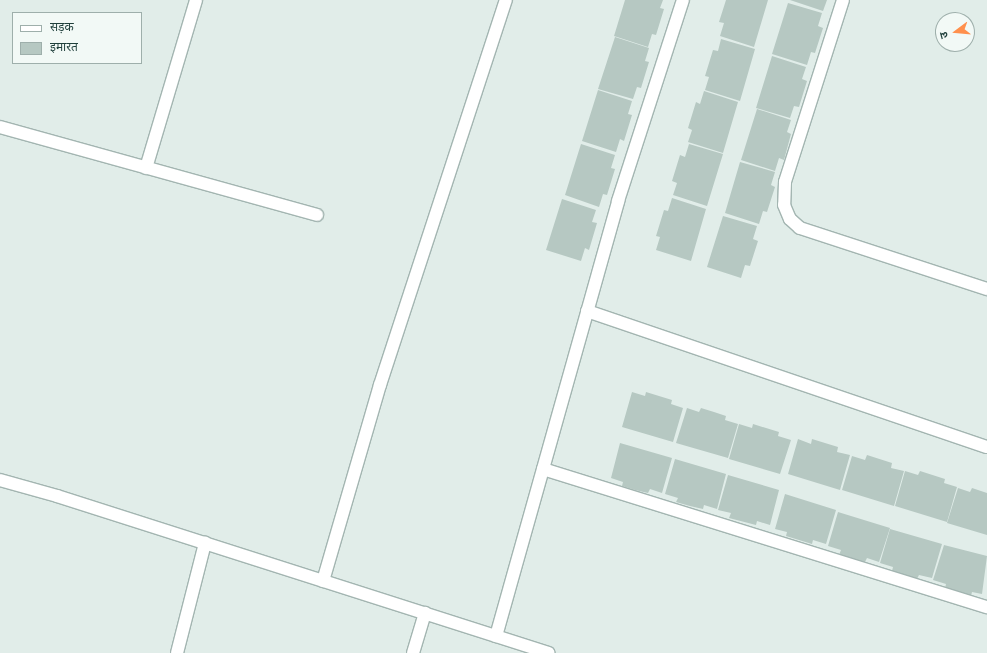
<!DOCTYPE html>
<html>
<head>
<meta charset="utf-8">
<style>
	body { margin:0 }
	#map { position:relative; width:987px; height:653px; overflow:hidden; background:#e1ede9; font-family:Signika,"Noto Sans Devanagari",sans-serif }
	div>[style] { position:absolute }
	.building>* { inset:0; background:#b6c8c2 }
	.roads { filter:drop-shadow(1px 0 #a3b5b1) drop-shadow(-1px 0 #a3b5b1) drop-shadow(0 1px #a3b5b1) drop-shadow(0 -1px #a3b5b1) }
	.minor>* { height:12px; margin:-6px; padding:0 6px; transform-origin:6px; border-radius:6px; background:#fff }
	span { translate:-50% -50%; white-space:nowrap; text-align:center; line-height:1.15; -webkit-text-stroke:3px #f2f9f6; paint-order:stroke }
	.legend { position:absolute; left:12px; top:12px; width:130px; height:52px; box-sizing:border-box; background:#f2f9f6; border:1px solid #9eafab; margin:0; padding:5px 7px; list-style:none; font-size:12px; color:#1f3f3b }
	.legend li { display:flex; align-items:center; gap:8px; height:20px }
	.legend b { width:20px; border:1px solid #9eafab }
	.north { position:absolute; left:935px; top:12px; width:40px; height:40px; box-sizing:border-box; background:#f2f9f6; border:1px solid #9eafab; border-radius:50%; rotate:254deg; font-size:11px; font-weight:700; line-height:16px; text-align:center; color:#1f3f3b }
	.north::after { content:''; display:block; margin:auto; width:14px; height:18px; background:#ff904d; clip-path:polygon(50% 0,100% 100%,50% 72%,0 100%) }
</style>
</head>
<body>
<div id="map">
	<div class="building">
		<div style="clip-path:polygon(625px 0,663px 0,660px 8px,664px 9px,656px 35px,652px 34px,648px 47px,614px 36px)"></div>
		<div style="clip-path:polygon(726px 0,768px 0,754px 47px,720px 36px,724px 23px,719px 22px)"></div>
		<div style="clip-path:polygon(790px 0,827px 0,823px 11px)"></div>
		<div style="clip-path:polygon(788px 3px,822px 13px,818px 26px,823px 28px,815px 53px,811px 52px,807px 65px,772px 54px)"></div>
		<div style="clip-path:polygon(615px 37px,649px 48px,645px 61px,649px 62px,641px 88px,637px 87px,633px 99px,598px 89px)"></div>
		<div style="clip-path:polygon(721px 39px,755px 49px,740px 101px,705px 90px,709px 77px,705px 76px,713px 50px,718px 51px)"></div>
		<div style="clip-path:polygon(772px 56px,806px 67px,802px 79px,807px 81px,799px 107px,794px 106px,790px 118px,756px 108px)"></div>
		<div style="clip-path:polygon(598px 90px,632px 101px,628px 114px,632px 115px,624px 141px,620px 139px,616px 152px,582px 141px)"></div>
		<div style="clip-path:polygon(704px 91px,738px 102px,723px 153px,688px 142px,692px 130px,688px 128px,696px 102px,700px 104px)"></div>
		<div style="clip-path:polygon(757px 109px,791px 120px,787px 132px,791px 134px,784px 160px,779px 158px,775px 171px,741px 160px)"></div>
		<div style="clip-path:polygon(581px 144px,615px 155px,611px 168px,615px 169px,607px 195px,603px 194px,599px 207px,565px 195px)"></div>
		<div style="clip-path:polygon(689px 144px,723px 154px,707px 206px,673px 195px,677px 183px,672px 181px,680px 155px,685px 157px)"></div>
		<div style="clip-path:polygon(740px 162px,775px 172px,771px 185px,775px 187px,767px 212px,763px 211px,759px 224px,725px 213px)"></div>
		<div style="clip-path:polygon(672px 198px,706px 209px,691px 261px,656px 250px,660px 237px,656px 236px,664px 210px,668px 211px)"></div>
		<div style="clip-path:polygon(562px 199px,596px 210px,592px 222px,597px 223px,589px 250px,585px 248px,581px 261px,546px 250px)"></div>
		<div style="clip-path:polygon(723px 216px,757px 226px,753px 239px,758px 241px,750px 266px,745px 265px,741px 278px,707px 267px)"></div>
		<div style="clip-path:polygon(632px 392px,645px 396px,646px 392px,672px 400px,671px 404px,683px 408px,673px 442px,622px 427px)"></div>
		<div style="clip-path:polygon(687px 408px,699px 412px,701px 408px,714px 412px,726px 416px,725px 420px,738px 424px,728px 458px,676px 443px)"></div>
		<div style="clip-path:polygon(739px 424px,752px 428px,753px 424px,779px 432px,778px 436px,791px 440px,780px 474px,729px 459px)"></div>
		<div style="clip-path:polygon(798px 439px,811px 444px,812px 439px,838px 447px,837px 452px,850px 455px,840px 490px,788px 474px)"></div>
		<div style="clip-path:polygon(620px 443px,672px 458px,662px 493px,650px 489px,648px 493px,635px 490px,622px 486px,623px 482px,611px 478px)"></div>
		<div style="clip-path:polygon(867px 455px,892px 463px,891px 468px,904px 471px,894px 506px,842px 490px,852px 456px,865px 460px)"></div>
		<div style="clip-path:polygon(675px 459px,726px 474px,717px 509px,704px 505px,703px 509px,690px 506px,676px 502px,678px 498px,665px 494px)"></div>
		<div style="clip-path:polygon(905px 471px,918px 475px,920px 471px,945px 479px,944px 483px,957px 487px,947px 522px,895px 506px)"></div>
		<div style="clip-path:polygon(728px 475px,779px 490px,770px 525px,757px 521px,756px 525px,729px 518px,731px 513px,718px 510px)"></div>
		<div style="clip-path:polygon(958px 488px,970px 492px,972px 488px,987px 493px,987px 535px,947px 523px)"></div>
		<div style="clip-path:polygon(785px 494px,836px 510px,826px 544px,813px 540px,812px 544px,786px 536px,787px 532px,775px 529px)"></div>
		<div style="clip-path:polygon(838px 512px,890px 528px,879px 562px,867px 558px,865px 562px,839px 555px,841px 550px,828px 546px)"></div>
		<div style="clip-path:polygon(890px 529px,942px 544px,932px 578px,919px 575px,917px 579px,892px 571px,893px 567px,880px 563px)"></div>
		<div style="clip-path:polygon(944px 545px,987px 556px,982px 594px,972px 592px,971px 596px,945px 588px,946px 584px,933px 580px)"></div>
	</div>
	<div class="roads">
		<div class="minor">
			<div style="left:843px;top:0;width:191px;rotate:107.7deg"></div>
			<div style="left:785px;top:182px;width:23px;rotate:92deg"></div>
			<div style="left:784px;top:205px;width:15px;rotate:67deg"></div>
			<div style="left:790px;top:219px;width:13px;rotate:42deg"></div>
			<div style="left:800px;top:228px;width:197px;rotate:18.1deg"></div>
			<div style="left:0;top:127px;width:329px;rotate:15.5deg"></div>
			<div style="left:146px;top:168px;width:175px;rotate:-73.4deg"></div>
			<div style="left:587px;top:311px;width:422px;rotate:18.8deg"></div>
			<div style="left:543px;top:469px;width:465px;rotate:17.3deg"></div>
			<div style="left:0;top:480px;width:59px;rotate:15.7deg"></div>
			<div style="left:57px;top:496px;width:516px;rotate:17.7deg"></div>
			<div style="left:323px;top:581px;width:204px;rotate:-73.8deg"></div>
			<div style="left:380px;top:385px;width:405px;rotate:-71.9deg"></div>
			<div style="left:496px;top:636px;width:452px;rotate:-74.3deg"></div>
			<div style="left:618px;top:201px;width:211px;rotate:-72.1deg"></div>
			<div style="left:177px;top:653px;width:114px;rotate:-75.7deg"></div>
			<div style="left:413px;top:653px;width:42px;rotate:-73.3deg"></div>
		</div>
	</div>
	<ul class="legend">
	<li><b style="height:5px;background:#fff"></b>सड़क</li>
	<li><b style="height:11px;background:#b6c8c2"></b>इमारत</li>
	</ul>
	<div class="north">उ</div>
</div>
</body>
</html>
